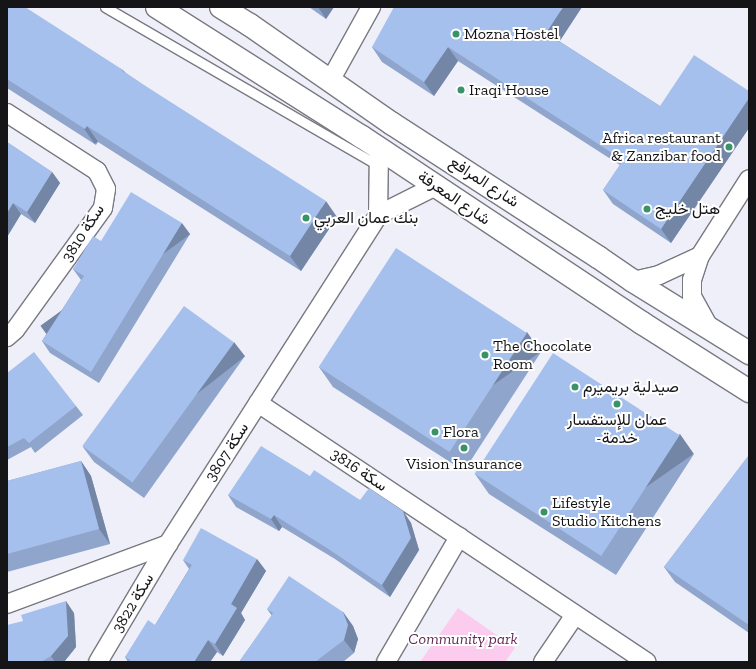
<!DOCTYPE html>
<html>
<head>
<meta charset="utf-8">
<style>
	body { margin:0 }
	#map { position:relative; width:756px; height:669px; overflow:hidden; background:#efeff9; font-family:"Zilla Slab",Vazirmatn,serif }
	div>[style] { position:absolute }
	.green>* { inset:0; background:#fbcced }
	.roads { filter:drop-shadow(1px 0 #797982) drop-shadow(-1px 0 #797982) drop-shadow(0 1px #797982) drop-shadow(0 -1px #797982) }
	.lane>* { height:9px; margin:-4.5px; padding:0 4.5px; transform-origin:4.5px; border-radius:4.5px; background:#fff }
	.street>* { height:18px; margin:-9px; padding:0 9px; transform-origin:9px; border-radius:9px; background:#fff }
	.primary>* { height:22px; margin:-11px; padding:0 11px; transform-origin:11px; border-radius:11px; background:#fff }
	.wall>* { inset:0; background:#8fa5cc }
	.shaded-wall>* { inset:0; background:#7486a6; transform-origin:0 0 }
	.building>* { inset:0; background:#a6c0ed; transform-origin:0 0 }
	.dots>* { width:11px; height:11px; translate:-50% -50%; box-sizing:border-box; border:2px solid #fff; border-radius:50% }
	span { translate:-50% -50%; white-space:nowrap; text-align:center; line-height:1.15; -webkit-text-stroke:4px #fff; paint-order:stroke }
	.poi-label { font-size:16px; color:#151518 }
	.left { translate:0 -50%; text-align:left }
	.right { translate:-100% -50%; text-align:right }
	.street-label { font-size:16px; color:#151518 }
	.park-label { font-size:16px; color:#612954; font-style:italic }
	.frame { position:absolute; inset:0; border:8px solid #151518; pointer-events:none }
</style>
</head>
<body>
<div id="map">
	<div class="green">
		<div style="clip-path:polygon(458px 608px,515px 648px,505px 662px,420px 662px)"></div>
	</div>
	<div class="roads">
		<div class="lane">
			<div style="left:105px;top:7px;width:317px;rotate:30.1deg"></div>
		</div>
		<div class="street">
			<div style="left:330px;top:81px;width:85px;rotate:-61deg"></div>
			<div style="left:7px;top:113px;width:107px;rotate:32.8deg"></div>
			<div style="left:97px;top:171px;width:20px;rotate:63deg"></div>
			<div style="left:106px;top:189px;width:19px;rotate:99deg"></div>
			<div style="left:103px;top:208px;width:150px;rotate:125.8deg"></div>
			<div style="left:15px;top:330px;width:11px;rotate:139deg"></div>
			<div style="left:378px;top:215px;width:67px;rotate:-89.1deg"></div>
			<div style="left:633px;top:281px;width:27px;rotate:-13deg"></div>
			<div style="left:659px;top:275px;width:45px;rotate:-24.9deg"></div>
			<div style="left:710px;top:329px;width:37px;rotate:-119deg"></div>
			<div style="left:692px;top:297px;width:17px;rotate:-90deg"></div>
			<div style="left:692px;top:280px;width:25px;rotate:-72deg"></div>
			<div style="left:700px;top:256px;width:91px;rotate:-57.5deg"></div>
			<div style="left:258px;top:403px;width:467px;rotate:33.7deg"></div>
			<div style="left:7px;top:604px;width:172px;rotate:-20.4deg"></div>
			<div style="left:168px;top:544px;width:390px;rotate:-57.4deg"></div>
			<div style="left:378px;top:215px;width:65px;rotate:-26.6deg"></div>
			<div style="left:98px;top:662px;width:137px;rotate:-59.3deg"></div>
			<div style="left:386px;top:662px;width:145px;rotate:-59.7deg"></div>
			<div style="left:543px;top:662px;width:57px;rotate:-55.8deg"></div>
		</div>
		<div class="primary">
			<div style="left:157px;top:7px;width:243px;rotate:32.4deg"></div>
			<div style="left:362px;top:137px;width:336px;rotate:33.6deg"></div>
			<div style="left:642px;top:323px;width:127px;rotate:32.4deg"></div>
			<div style="left:221px;top:7px;width:34px;rotate:32deg"></div>
			<div style="left:250px;top:25px;width:172px;rotate:34.8deg"></div>
			<div style="left:391px;top:123px;width:247px;rotate:32.9deg"></div>
			<div style="left:598px;top:257px;width:42px;rotate:34.4deg"></div>
			<div style="left:633px;top:281px;width:137px;rotate:31.8deg"></div>
		</div>
	</div>
	<div class="wall">
		<div style="clip-path:polygon(7px 7px,123px 70px,126px 73px,337px 217px,301px 271px,98px 142px,96px 145px,7px 88px)"></div>
		<div style="clip-path:polygon(309px 7px,334px 7px,326px 19px)"></div>
		<div style="clip-path:polygon(582px 7px,559px 41px,660px 106px,749px 91px,749px 128px,671px 243px,613px 204px,603px 190px,620px 165px,458px 61px,434px 96px,382px 62px,372px 47px)"></div>
		<div style="clip-path:polygon(7px 142px,52px 172px,60px 183px,35px 223px,21px 214px,7px 237px)"></div>
		<div style="clip-path:polygon(190px 234px,99px 383px,50px 353px,42px 341px,81px 280px,73px 269px,101px 241px)"></div>
		<div style="clip-path:polygon(541px 352px,464px 471px,333px 387px,319px 367px)"></div>
		<div style="clip-path:polygon(245px 356px,144px 498px,94px 462px,83px 447px)"></div>
		<div style="clip-path:polygon(7px 373px,76px 406px,83px 415px,35px 453px,31px 447px,7px 460px)"></div>
		<div style="clip-path:polygon(694px 454px,616px 575px,489px 494px,475px 474px)"></div>
		<div style="clip-path:polygon(749px 455px,749px 633px,675px 582px,664px 567px)"></div>
		<div style="clip-path:polygon(81px 461px,91px 476px,110px 544px,7px 572px,7px 481px)"></div>
		<div style="clip-path:polygon(310px 476px,360px 500px,403px 511px,411px 523px,419px 550px,390px 597px,335px 559px,282px 527px,279px 531px,236px 507px,228px 495px)"></div>
		<div style="clip-path:polygon(257px 559px,266px 571px,241px 613px,245px 620px,223px 656px,217px 652px,210px 662px,128px 662px,125px 657px,155px 625px,189px 569px,183px 560px)"></div>
		<div style="clip-path:polygon(267px 609px,343px 612px,353px 626px,358px 639px,354px 653px,343px 662px,239px 662px,272px 616px)"></div>
		<div style="clip-path:polygon(74px 613px,76px 647px,64px 662px,7px 662px)"></div>
	</div>
	<div class="shaded-wall">
		<div style="clip-path:polygon(318px 7px,334px 7px,326px 19px)"></div>
		<div style="clip-path:polygon(563px 7px,582px 7px,556px 47px,546px 33px)"></div>
		<div style="clip-path:polygon(448px 47px,458px 61px,434px 96px,424px 82px)"></div>
		<div style="clip-path:polygon(749px 98px,749px 128px,671px 243px,661px 229px)"></div>
		<div style="left:87px;top:126px;width:19px;height:4px;rotate:55deg"></div>
		<div style="clip-path:polygon(52px 172px,60px 183px,35px 223px,27px 212px)"></div>
		<div style="clip-path:polygon(326px 201px,337px 217px,301px 271px,290px 256px)"></div>
		<div style="clip-path:polygon(13px 203px,21px 214px,7px 237px,7px 213px)"></div>
		<div style="left:182px;top:223px;width:14px;height:175px;rotate:54deg"></div>
		<div style="left:527px;top:332px;width:24px;height:142px;rotate:55deg"></div>
		<div style="left:234px;top:342px;width:18px;height:173px;rotate:52deg"></div>
		<div style="left:680px;top:434px;width:24px;height:144px;rotate:55deg"></div>
		<div style="clip-path:polygon(81px 461px,91px 476px,110px 544px,99px 529px)"></div>
		<div style="clip-path:polygon(403px 511px,411px 523px,419px 550px,390px 597px,382px 585px)"></div>
		<div style="clip-path:polygon(274px 515px,282px 527px,279px 531px,271px 519px)"></div>
		<div style="clip-path:polygon(257px 559px,266px 571px,241px 613px,245px 620px,223px 656px,215px 644px,231px 604px)"></div>
		<div style="clip-path:polygon(66px 601px,74px 613px,76px 647px,64px 662px,55px 662px,51px 656px)"></div>
		<div style="clip-path:polygon(343px 612px,353px 626px,358px 639px,354px 653px,344px 640px)"></div>
		<div style="clip-path:polygon(208px 640px,217px 652px,210px 662px,194px 662px)"></div>
	</div>
	<div class="building">
		<div style="clip-path:polygon(7px 7px,25px 7px,123px 70px,122px 71px,326px 201px,290px 256px,87px 126px,85px 129px,7px 79px)"></div>
		<div style="clip-path:polygon(394px 7px,563px 7px,546px 33px,660px 106px,694px 55px,749px 91px,749px 98px,661px 229px,603px 190px,623px 160px,448px 47px,424px 82px,372px 47px)"></div>
		<div style="clip-path:polygon(7px 142px,52px 172px,27px 212px,13px 203px,7px 213px)"></div>
		<div style="clip-path:polygon(131px 192px,182px 223px,91px 372px,42px 341px,84px 276px,73px 269px,93px 236px,101px 241px)"></div>
		<div style="left:396px;top:248px;width:156px;height:142px;rotate:33deg"></div>
		<div style="left:184px;top:306px;width:62px;height:173px;rotate:36deg"></div>
		<div style="clip-path:polygon(34px 352px,76px 406px,29px 443px,24px 438px,7px 447px,7px 373px)"></div>
		<div style="left:553px;top:353px;width:151px;height:144px;rotate:33deg"></div>
		<div style="clip-path:polygon(261px 446px,310px 476px,314px 470px,360px 500px,369px 488px,403px 511px,411px 538px,382px 585px,327px 548px,274px 515px,271px 519px,228px 495px)"></div>
		<div style="clip-path:polygon(749px 455px,749px 625px,664px 567px)"></div>
		<div style="clip-path:polygon(81px 461px,99px 529px,7px 554px,7px 481px)"></div>
		<div style="clip-path:polygon(201px 528px,257px 559px,231px 604px,237px 608px,215px 644px,208px 640px,194px 662px,129px 662px,130px 660px,125px 657px,148px 620px,155px 625px,192px 565px,183px 560px)"></div>
		<div style="clip-path:polygon(289px 576px,343px 612px,348px 625px,344px 640px,315px 662px,316px 662px,239px 662px,273px 613px,267px 609px)"></div>
		<div style="clip-path:polygon(66px 601px,68px 636px,51px 656px,41px 662px,7px 662px,7px 625px,23px 621px,21px 615px)"></div>
	</div>
	<div class="dots">
		<div style="left:456px;top:34px;background:#399369"></div>
		<div style="left:461px;top:90px;background:#399369"></div>
		<div style="left:729px;top:147px;background:#399369"></div>
		<div style="left:647px;top:209px;background:#399369"></div>
		<div style="left:306px;top:218px;background:#399369"></div>
		<div style="left:485px;top:355px;background:#399369"></div>
		<div style="left:575px;top:387px;background:#399369"></div>
		<div style="left:617px;top:404px;background:#399369"></div>
		<div style="left:435px;top:432px;background:#399369"></div>
		<div style="left:464px;top:448px;background:#399369"></div>
		<div style="left:544px;top:512px;background:#399369"></div>
	</div>
	<div class="poi-label">
		<span class="left" style="left:464px;top:34px">Mozna Hostel</span>
		<span class="left" style="left:469px;top:90px">Iraqi House</span>
		<span class="right" style="left:721px;top:147px">Africa restaurant<br>&amp; Zanzibar food</span>
		<span class="left" style="left:655px;top:209px">هتل خلیج</span>
		<span class="left" style="left:314px;top:218px">بنك عمان العربي</span>
		<span class="left" style="left:493px;top:355px">The Chocolate<br>Room</span>
		<span class="left" style="left:583px;top:387px">صيدلية بريميرم</span>
		<span style="left:617px;top:429px">عمان للإستفسار<br>-خدمة</span>
		<span class="left" style="left:443px;top:432px">Flora</span>
		<span style="left:464px;top:464px">Vision Insurance</span>
		<span class="left" style="left:552px;top:512px">Lifestyle<br>Studio Kitchens</span>
	</div>
	<div class="street-label">
		<span style="left:484px;top:182px;rotate:33deg">شارع المرافع</span>
		<span style="left:454px;top:198px;rotate:34deg">شارع المعرفة</span>
		<span style="left:83px;top:233px;rotate:-57deg">سكة 3810</span>
		<span style="left:227px;top:452px;rotate:-57deg">سكة 3807</span>
		<span style="left:359px;top:470px;rotate:34deg">سكة 3816</span>
		<span style="left:133px;top:603px;rotate:-59deg">سكة 3822</span>
	</div>
	<div class="park-label">
		<span style="left:463px;top:639px">Community park</span>
	</div>
	<div class="frame"></div>
</div>
</body>
</html>
